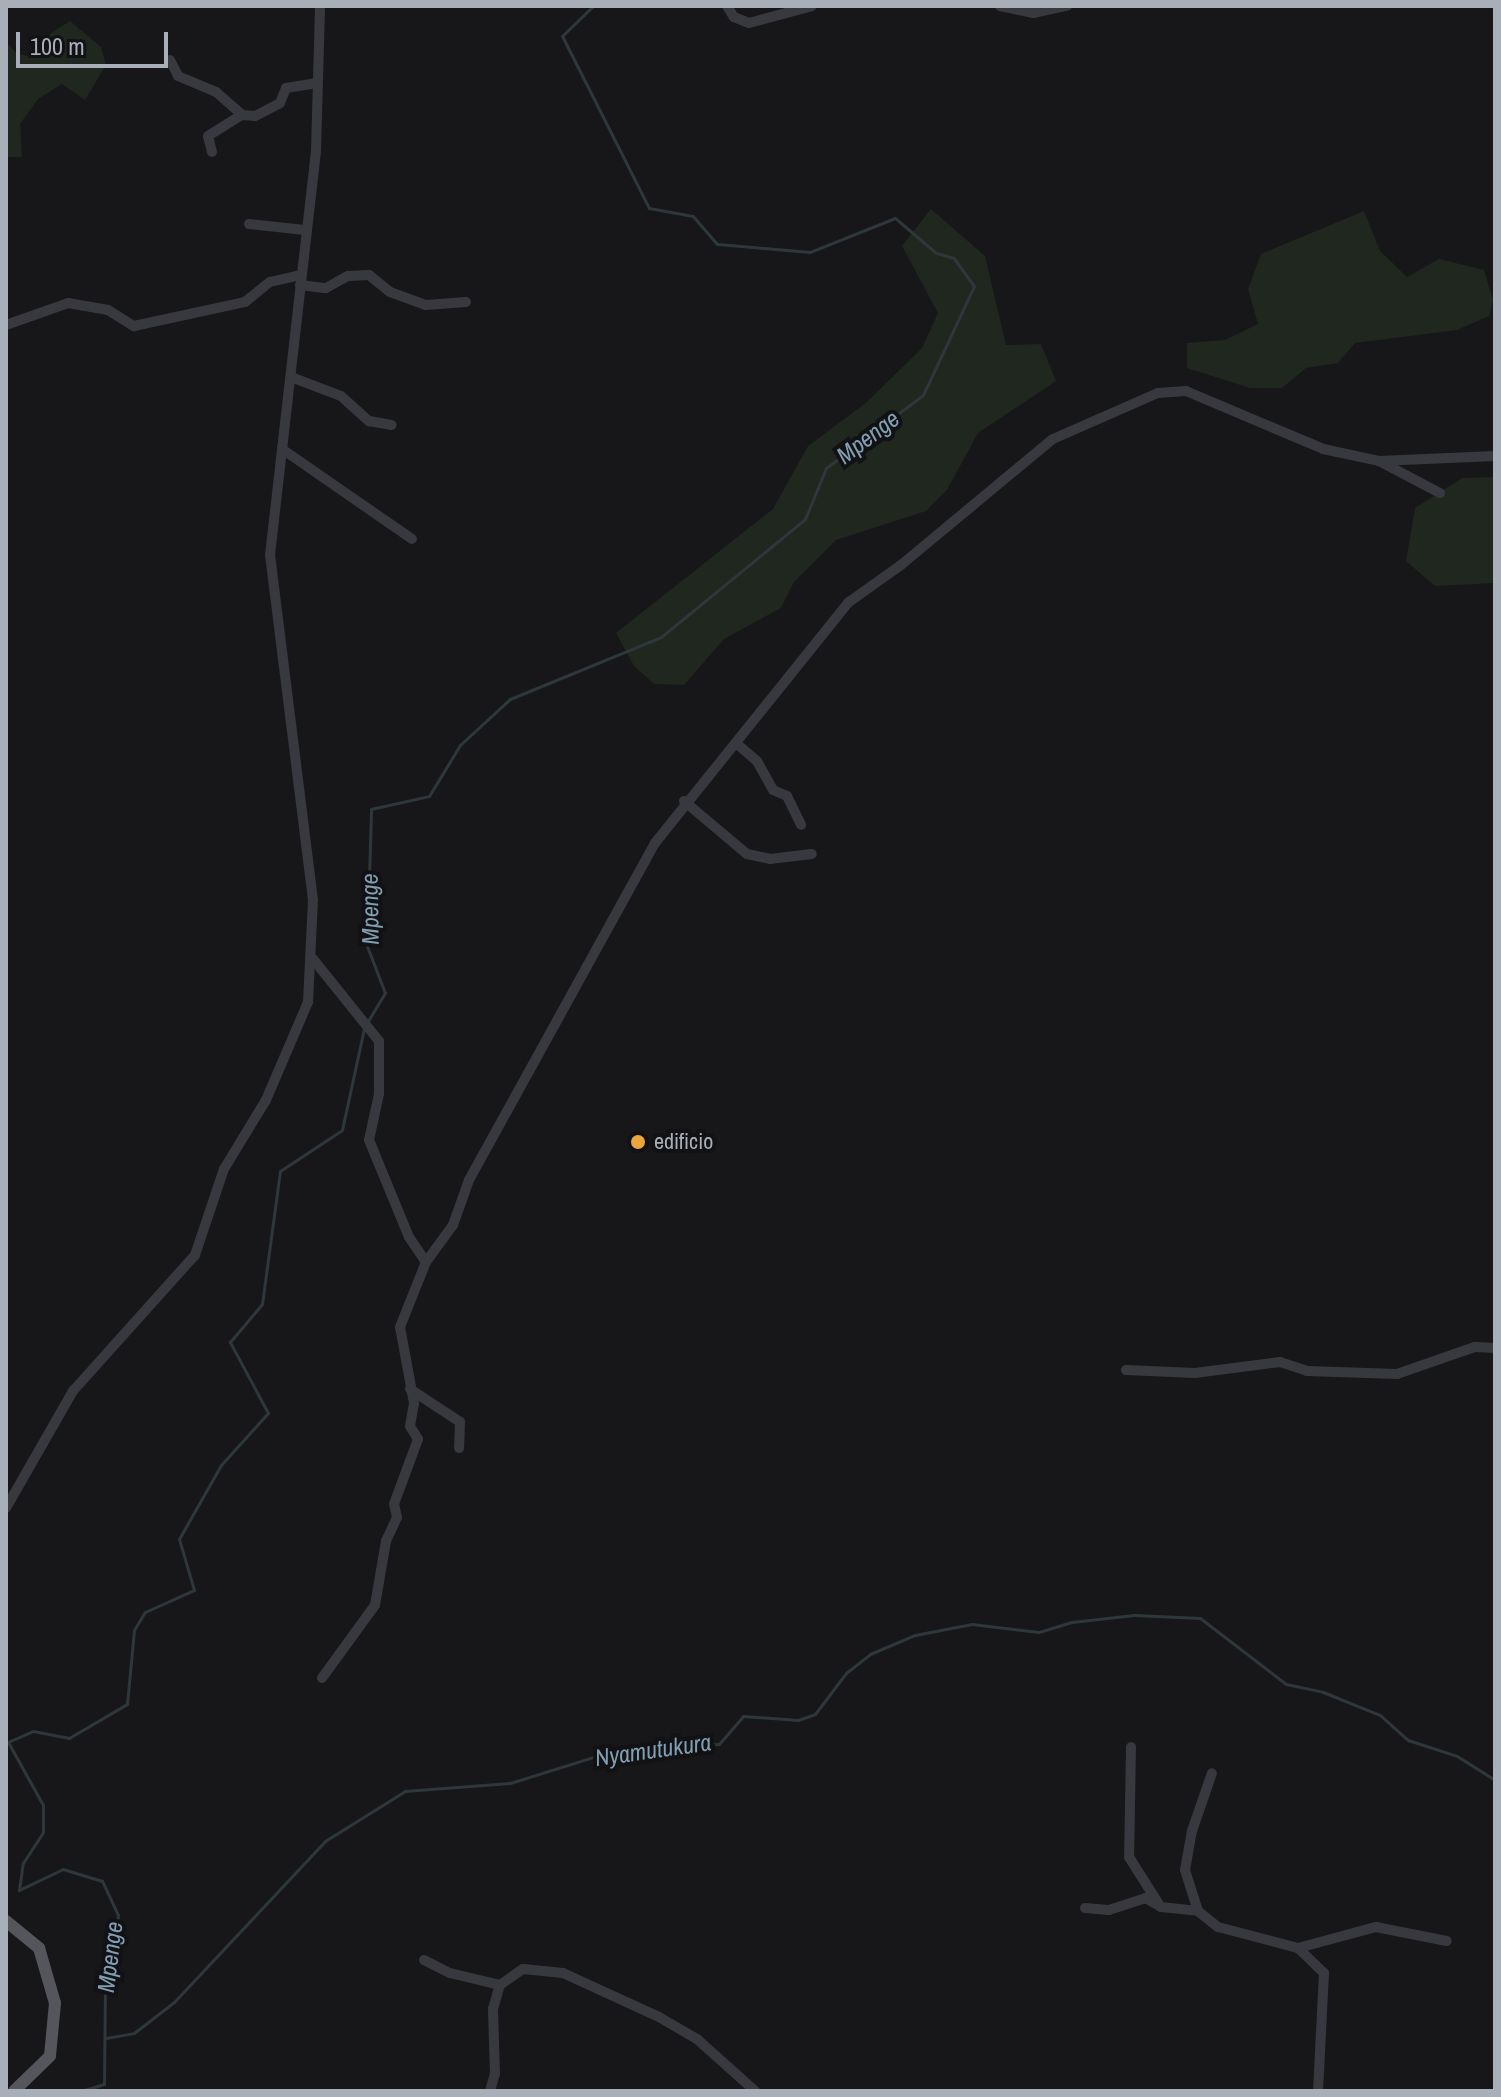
<!DOCTYPE html>
<html>
<head>
<meta charset="utf-8">
<style>
	body { margin:0 }
	#map { position:relative; width:1501px; height:2097px; overflow:hidden; background:#171719; font-family:"Archivo Narrow",sans-serif }
	div>[style] { position:absolute }
	.green>* { inset:0; background:#1f271f }
	.stream>* { height:3px; margin:-1.5px; padding:0 1.5px; transform-origin:1.5px; border-radius:1.5px; background:#2d373c }
	.minor>* { height:10px; margin:-5px; padding:0 5px; transform-origin:5px; border-radius:5px; background:#38393e }
	.major>* { height:12px; margin:-6px; padding:0 6px; transform-origin:6px; border-radius:6px; background:#54565c }
	.dots>* { width:22px; height:22px; translate:-50% -50%; box-sizing:border-box; border:4px solid #121214; border-radius:50% }
	span { translate:-50% -50%; white-space:nowrap; text-align:center; line-height:1.15; -webkit-text-stroke:8px #121214; paint-order:stroke }
	.poi-label { font-size:22px; color:#a9afb8 }
	.left { translate:0 -50%; text-align:left }
	.water-label { font-size:24px; color:#819fb2; font-style:italic }
	.frame { position:absolute; inset:0; border:8px solid #a9afb8; pointer-events:none }
	.scale { position:absolute; left:16px; top:32px; width:152px; height:36px; box-sizing:border-box; border:4px solid #a9afb8; border-top:0; padding-left:10px; font-size:24px; line-height:28px; white-space:nowrap; color:#a9afb8; -webkit-text-stroke:6px #121214; paint-order:stroke }
</style>
</head>
<body>
<div id="map">
	<div class="green">
		<div style="clip-path:polygon(70px 21px,101px 47px,106px 65px,85px 100px,62px 84px,38px 99px,20px 124px,22px 157px,6px 157px,6px 42px,17px 54px,39px 58px,50px 34px)"></div>
		<div style="clip-path:polygon(931px 209px,985px 256px,1006px 345px,1041px 344px,1056px 381px,978px 433px,947px 490px,926px 511px,836px 540px,794px 582px,781px 608px,724px 639px,684px 685px,654px 684px,634px 666px,616px 633px,773px 509px,808px 446px,867px 402px,922px 348px,938px 313px,902px 246px)"></div>
		<div style="clip-path:polygon(1364px 211px,1380px 251px,1407px 277px,1439px 259px,1484px 270px,1493px 300px,1489px 316px,1457px 330px,1355px 343px,1338px 363px,1306px 368px,1282px 388px,1250px 388px,1187px 368px,1187px 343px,1225px 340px,1258px 324px,1248px 289px,1261px 254px)"></div>
		<div style="clip-path:polygon(1495px 477px,1495px 583px,1435px 586px,1406px 561px,1415px 508px,1462px 478px)"></div>
	</div>
	<div class="stream">
		<div style="left:368px;top:1021px;width:33px;rotate:-59deg"></div>
		<div style="left:385px;top:993px;width:50px;rotate:-111deg"></div>
		<div style="left:367px;top:946px;width:137px;rotate:-88.3deg"></div>
		<div style="left:371px;top:809px;width:59px;rotate:-12.6deg"></div>
		<div style="left:429px;top:796px;width:60px;rotate:-58.7deg"></div>
		<div style="left:460px;top:745px;width:68px;rotate:-42.6deg"></div>
		<div style="left:510px;top:699px;width:163px;rotate:-22.3deg"></div>
		<div style="left:661px;top:637px;width:186px;rotate:-39.3deg"></div>
		<div style="left:805px;top:519px;width:55px;rotate:-67.6deg"></div>
		<div style="left:826px;top:468px;width:121px;rotate:-37deg"></div>
		<div style="left:923px;top:395px;width:120px;rotate:-64.9deg"></div>
		<div style="left:974px;top:286px;width:34px;rotate:-126deg"></div>
		<div style="left:954px;top:258px;width:19px;rotate:-164deg"></div>
		<div style="left:936px;top:253px;width:54px;rotate:-139.5deg"></div>
		<div style="left:895px;top:218px;width:92px;rotate:158.2deg"></div>
		<div style="left:810px;top:252px;width:93px;rotate:-175.1deg"></div>
		<div style="left:717px;top:244px;width:37px;rotate:-131deg"></div>
		<div style="left:693px;top:216px;width:45px;rotate:-169.7deg"></div>
		<div style="left:649px;top:208px;width:193px;rotate:-116.8deg"></div>
		<div style="left:562px;top:36px;width:43px;rotate:-44.1deg"></div>
		<div style="left:106px;top:2038px;width:28px;rotate:-10deg"></div>
		<div style="left:134px;top:2033px;width:51px;rotate:-37.8deg"></div>
		<div style="left:174px;top:2002px;width:221px;rotate:-46.8deg"></div>
		<div style="left:325px;top:1841px;width:94px;rotate:-32deg"></div>
		<div style="left:405px;top:1791px;width:105px;rotate:-4.4deg"></div>
		<div style="left:510px;top:1783px;width:108px;rotate:-17.3deg"></div>
		<div style="left:613px;top:1751px;width:106px;rotate:-3.8deg"></div>
		<div style="left:719px;top:1744px;width:37px;rotate:-49deg"></div>
		<div style="left:743px;top:1716px;width:55px;rotate:4.2deg"></div>
		<div style="left:798px;top:1720px;width:18px;rotate:-19deg"></div>
		<div style="left:815px;top:1714px;width:51px;rotate:-52.9deg"></div>
		<div style="left:846px;top:1673px;width:31px;rotate:-38deg"></div>
		<div style="left:870px;top:1654px;width:49px;rotate:-22.9deg"></div>
		<div style="left:915px;top:1635px;width:58px;rotate:-10.9deg"></div>
		<div style="left:972px;top:1624px;width:67px;rotate:6.8deg"></div>
		<div style="left:1039px;top:1632px;width:34px;rotate:-17deg"></div>
		<div style="left:1072px;top:1622px;width:62px;rotate:-6.4deg"></div>
		<div style="left:1134px;top:1615px;width:66px;rotate:2.6deg"></div>
		<div style="left:1200px;top:1618px;width:108px;rotate:37.5deg"></div>
		<div style="left:1286px;top:1684px;width:38px;rotate:12deg"></div>
		<div style="left:1323px;top:1692px;width:61px;rotate:22deg"></div>
		<div style="left:1380px;top:1715px;width:38px;rotate:42deg"></div>
		<div style="left:1408px;top:1740px;width:52px;rotate:18.1deg"></div>
		<div style="left:1457px;top:1756px;width:45px;rotate:32.3deg"></div>
		<div style="left:81px;top:2091px;width:24px;rotate:-17deg"></div>
		<div style="left:104px;top:2084px;width:95px;rotate:-89.4deg"></div>
		<div style="left:105px;top:1989px;width:75px;rotate:-80deg"></div>
		<div style="left:118px;top:1915px;width:38px;rotate:-115deg"></div>
		<div style="left:102px;top:1881px;width:41px;rotate:-162.9deg"></div>
		<div style="left:63px;top:1869px;width:49px;rotate:154.5deg"></div>
		<div style="left:19px;top:1890px;width:27px;rotate:-82deg"></div>
		<div style="left:23px;top:1863px;width:37px;rotate:-57deg"></div>
		<div style="left:43px;top:1832px;width:27px;rotate:-90deg"></div>
		<div style="left:43px;top:1805px;width:72px;rotate:-119.1deg"></div>
		<div style="left:8px;top:1742px;width:27px;rotate:-24deg"></div>
		<div style="left:33px;top:1731px;width:37px;rotate:11deg"></div>
		<div style="left:69px;top:1738px;width:67px;rotate:-30.4deg"></div>
		<div style="left:127px;top:1704px;width:74px;rotate:-84.6deg"></div>
		<div style="left:134px;top:1630px;width:21px;rotate:-59deg"></div>
		<div style="left:145px;top:1612px;width:54px;rotate:-24.2deg"></div>
		<div style="left:194px;top:1590px;width:53px;rotate:-106.4deg"></div>
		<div style="left:179px;top:1539px;width:85px;rotate:-60.4deg"></div>
		<div style="left:221px;top:1465px;width:70px;rotate:-47.9deg"></div>
		<div style="left:268px;top:1413px;width:81px;rotate:-118.2deg"></div>
		<div style="left:230px;top:1342px;width:50px;rotate:-49.9deg"></div>
		<div style="left:262px;top:1304px;width:134px;rotate:-82.3deg"></div>
		<div style="left:280px;top:1171px;width:74px;rotate:-33.5deg"></div>
		<div style="left:342px;top:1130px;width:104px;rotate:-77.8deg"></div>
	</div>
	<div class="minor">
		<div style="left:727px;top:6px;width:13px;rotate:58deg"></div>
		<div style="left:734px;top:17px;width:16px;rotate:22deg"></div>
		<div style="left:749px;top:23px;width:65px;rotate:-15.1deg"></div>
		<div style="left:1000px;top:6px;width:34px;rotate:12deg"></div>
		<div style="left:1033px;top:13px;width:35px;rotate:-12deg"></div>
		<div style="left:170px;top:60px;width:18px;rotate:63deg"></div>
		<div style="left:178px;top:76px;width:41px;rotate:22.8deg"></div>
		<div style="left:216px;top:92px;width:35px;rotate:41deg"></div>
		<div style="left:242px;top:115px;width:13px;rotate:4deg"></div>
		<div style="left:255px;top:116px;width:28px;rotate:-27deg"></div>
		<div style="left:280px;top:103px;width:16px;rotate:-68deg"></div>
		<div style="left:286px;top:88px;width:30px;rotate:-9deg"></div>
		<div style="left:212px;top:152px;width:16px;rotate:-104deg"></div>
		<div style="left:208px;top:136px;width:40px;rotate:-32deg"></div>
		<div style="left:249px;top:224px;width:56px;rotate:6.1deg"></div>
		<div style="left:300px;top:285px;width:26px;rotate:7deg"></div>
		<div style="left:326px;top:288px;width:25px;rotate:-29deg"></div>
		<div style="left:348px;top:276px;width:21px;rotate:-3deg"></div>
		<div style="left:369px;top:275px;width:27px;rotate:39deg"></div>
		<div style="left:390px;top:292px;width:38px;rotate:20deg"></div>
		<div style="left:426px;top:305px;width:40px;rotate:-4.3deg"></div>
		<div style="left:6px;top:325px;width:66px;rotate:-19.5deg"></div>
		<div style="left:68px;top:303px;width:41px;rotate:9.9deg"></div>
		<div style="left:108px;top:310px;width:31px;rotate:32deg"></div>
		<div style="left:134px;top:326px;width:114px;rotate:-12.2deg"></div>
		<div style="left:245px;top:302px;width:32px;rotate:-39deg"></div>
		<div style="left:270px;top:282px;width:32px;rotate:-13deg"></div>
		<div style="left:291px;top:377px;width:53px;rotate:20.8deg"></div>
		<div style="left:341px;top:396px;width:38px;rotate:42deg"></div>
		<div style="left:369px;top:421px;width:23px;rotate:10deg"></div>
		<div style="left:282px;top:449px;width:158px;rotate:34.7deg"></div>
		<div style="left:1379px;top:461px;width:69px;rotate:27.7deg"></div>
		<div style="left:736px;top:743px;width:28px;rotate:41deg"></div>
		<div style="left:757px;top:761px;width:33px;rotate:61deg"></div>
		<div style="left:773px;top:790px;width:15px;rotate:23deg"></div>
		<div style="left:787px;top:796px;width:32px;rotate:64deg"></div>
		<div style="left:684px;top:801px;width:82px;rotate:40.1deg"></div>
		<div style="left:747px;top:854px;width:24px;rotate:12deg"></div>
		<div style="left:770px;top:859px;width:42px;rotate:-6.8deg"></div>
		<div style="left:313px;top:959px;width:105px;rotate:51.2deg"></div>
		<div style="left:379px;top:1041px;width:53px;rotate:90deg"></div>
		<div style="left:379px;top:1094px;width:47px;rotate:102.3deg"></div>
		<div style="left:369px;top:1140px;width:105px;rotate:67.6deg"></div>
		<div style="left:409px;top:1237px;width:30px;rotate:56deg"></div>
		<div style="left:1126px;top:1370px;width:69px;rotate:2.5deg"></div>
		<div style="left:1195px;top:1373px;width:86px;rotate:-7.4deg"></div>
		<div style="left:1280px;top:1362px;width:28px;rotate:18deg"></div>
		<div style="left:1307px;top:1371px;width:90px;rotate:1.9deg"></div>
		<div style="left:1397px;top:1374px;width:83px;rotate:-19.1deg"></div>
		<div style="left:1475px;top:1347px;width:20px;rotate:3deg"></div>
		<div style="left:410px;top:1389px;width:60px;rotate:33.4deg"></div>
		<div style="left:460px;top:1422px;width:26px;rotate:92deg"></div>
		<div style="left:6px;top:1508px;width:135px;rotate:-60.2deg"></div>
		<div style="left:73px;top:1391px;width:183px;rotate:-48.1deg"></div>
		<div style="left:195px;top:1255px;width:91px;rotate:-71.4deg"></div>
		<div style="left:224px;top:1169px;width:81px;rotate:-58.7deg"></div>
		<div style="left:266px;top:1100px;width:107px;rotate:-66.8deg"></div>
		<div style="left:308px;top:1002px;width:102px;rotate:-87.2deg"></div>
		<div style="left:313px;top:900px;width:348px;rotate:-97.1deg"></div>
		<div style="left:270px;top:555px;width:407px;rotate:-83.5deg"></div>
		<div style="left:316px;top:151px;width:145px;rotate:-88.4deg"></div>
		<div style="left:322px;top:1678px;width:90px;rotate:-54deg"></div>
		<div style="left:375px;top:1605px;width:65px;rotate:-80.2deg"></div>
		<div style="left:386px;top:1541px;width:26px;rotate:-65deg"></div>
		<div style="left:397px;top:1517px;width:13px;rotate:-103deg"></div>
		<div style="left:394px;top:1504px;width:69px;rotate:-69.7deg"></div>
		<div style="left:418px;top:1439px;width:15px;rotate:-122deg"></div>
		<div style="left:410px;top:1426px;width:23px;rotate:-80deg"></div>
		<div style="left:414px;top:1403px;width:77px;rotate:-100.4deg"></div>
		<div style="left:400px;top:1327px;width:70px;rotate:-68.2deg"></div>
		<div style="left:426px;top:1262px;width:46px;rotate:-53.9deg"></div>
		<div style="left:453px;top:1225px;width:48px;rotate:-70.4deg"></div>
		<div style="left:469px;top:1180px;width:385px;rotate:-61.1deg"></div>
		<div style="left:655px;top:843px;width:309px;rotate:-51.2deg"></div>
		<div style="left:849px;top:602px;width:64px;rotate:-35.4deg"></div>
		<div style="left:901px;top:565px;width:197px;rotate:-39.7deg"></div>
		<div style="left:1053px;top:439px;width:115px;rotate:-23.7deg"></div>
		<div style="left:1158px;top:393px;width:28px;rotate:-4deg"></div>
		<div style="left:1186px;top:391px;width:149px;rotate:22.9deg"></div>
		<div style="left:1323px;top:449px;width:57px;rotate:12.1deg"></div>
		<div style="left:1379px;top:461px;width:116px;rotate:-2.5deg"></div>
		<div style="left:1131px;top:1747px;width:110px;rotate:91deg"></div>
		<div style="left:1129px;top:1857px;width:58px;rotate:57.7deg"></div>
		<div style="left:1085px;top:1908px;width:24px;rotate:5deg"></div>
		<div style="left:1109px;top:1910px;width:38px;rotate:-18deg"></div>
		<div style="left:1145px;top:1898px;width:18px;rotate:29deg"></div>
		<div style="left:1161px;top:1907px;width:37px;rotate:6deg"></div>
		<div style="left:1198px;top:1911px;width:26px;rotate:39deg"></div>
		<div style="left:1218px;top:1927px;width:83px;rotate:14.7deg"></div>
		<div style="left:1298px;top:1948px;width:36px;rotate:44deg"></div>
		<div style="left:1324px;top:1973px;width:118px;rotate:92.9deg"></div>
		<div style="left:1198px;top:1911px;width:43px;rotate:-107.6deg"></div>
		<div style="left:1185px;top:1870px;width:40px;rotate:-80deg"></div>
		<div style="left:1192px;top:1831px;width:61px;rotate:-71deg"></div>
		<div style="left:1298px;top:1948px;width:81px;rotate:-15.1deg"></div>
		<div style="left:1376px;top:1927px;width:72px;rotate:11.2deg"></div>
		<div style="left:424px;top:1960px;width:29px;rotate:27deg"></div>
		<div style="left:450px;top:1973px;width:51px;rotate:13.5deg"></div>
		<div style="left:490px;top:2091px;width:18px;rotate:-74deg"></div>
		<div style="left:495px;top:2074px;width:65px;rotate:-91.8deg"></div>
		<div style="left:493px;top:2009px;width:25px;rotate:-74deg"></div>
		<div style="left:500px;top:1985px;width:28px;rotate:-35deg"></div>
		<div style="left:523px;top:1969px;width:40px;rotate:5.7deg"></div>
		<div style="left:563px;top:1973px;width:106px;rotate:24.6deg"></div>
		<div style="left:659px;top:2017px;width:44px;rotate:30.1deg"></div>
		<div style="left:697px;top:2039px;width:78px;rotate:41.9deg"></div>
	</div>
	<div class="major">
		<div style="left:6px;top:1921px;width:43px;rotate:39.3deg"></div>
		<div style="left:39px;top:1948px;width:57px;rotate:73.8deg"></div>
		<div style="left:55px;top:2003px;width:53px;rotate:95.4deg"></div>
		<div style="left:50px;top:2056px;width:50px;rotate:135.8deg"></div>
	</div>
	<div class="dots">
		<div style="left:638px;top:1142px;background:#eca53b"></div>
	</div>
	<div class="poi-label">
		<span class="left" style="left:654px;top:1142px">edificio</span>
	</div>
	<div class="water-label">
		<span style="left:868px;top:437px;rotate:-37deg">Mpenge</span>
		<span style="left:370px;top:909px;rotate:-91deg">Mpenge</span>
		<span style="left:653px;top:1750px;rotate:-8deg">Nyamutukura</span>
		<span style="left:110px;top:1957px;rotate:-83deg">Mpenge</span>
	</div>
	<div class="frame"></div>
	<div class="scale">100 m</div>
</div>
</body>
</html>
